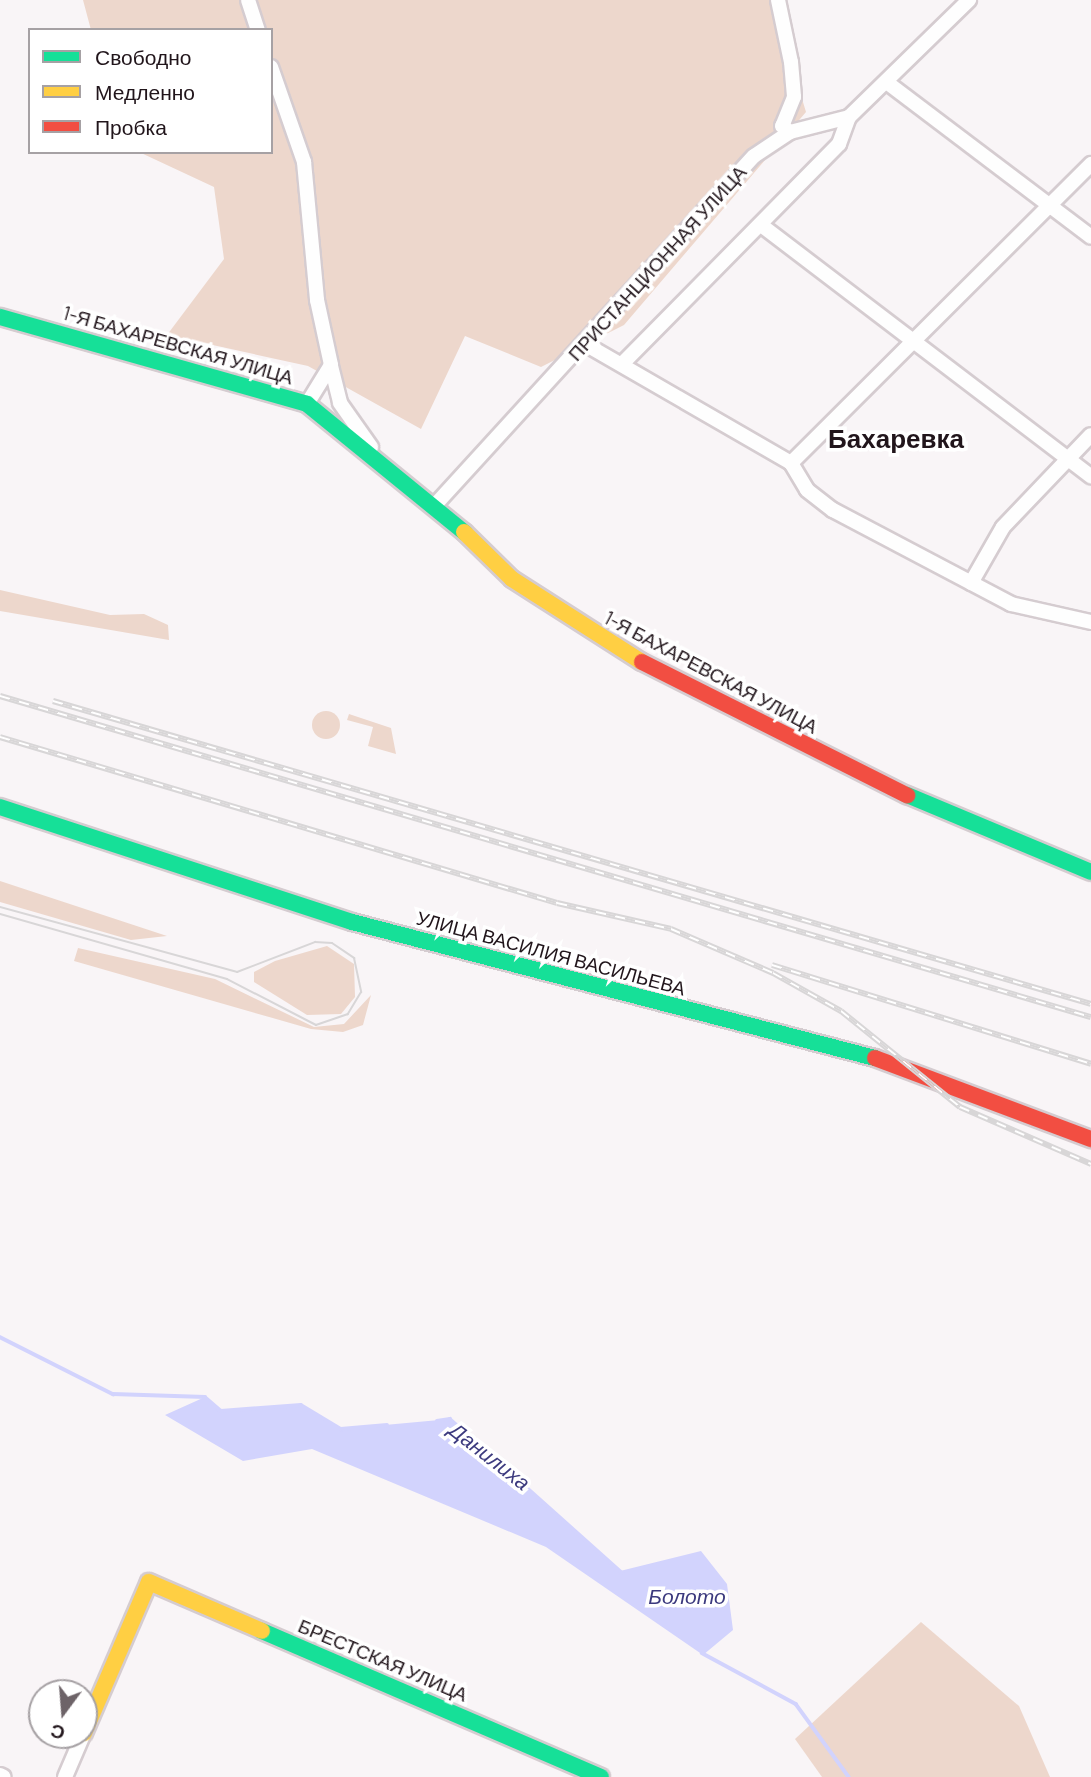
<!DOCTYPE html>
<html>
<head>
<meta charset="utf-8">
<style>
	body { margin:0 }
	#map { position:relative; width:1091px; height:1777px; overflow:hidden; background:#f9f5f7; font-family:Barlow,sans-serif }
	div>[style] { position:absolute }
	.green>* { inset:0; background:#edd7cc }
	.round { border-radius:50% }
	.water>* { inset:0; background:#d2d3fd }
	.stream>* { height:3.5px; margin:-1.75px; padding:0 1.75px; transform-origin:1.75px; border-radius:1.75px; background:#d2d3fd }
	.roads { filter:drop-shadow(2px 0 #d5ccd0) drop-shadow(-2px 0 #d5ccd0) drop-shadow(0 2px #d5ccd0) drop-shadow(0 -2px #d5ccd0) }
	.street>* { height:14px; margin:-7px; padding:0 7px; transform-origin:7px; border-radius:7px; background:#fefefe }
	.fast>* { height:16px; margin:-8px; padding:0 8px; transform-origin:8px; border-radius:8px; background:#16e098 }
	.slow>* { height:16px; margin:-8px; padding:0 8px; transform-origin:8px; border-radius:8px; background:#ffcf43 }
	.jam>* { height:16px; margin:-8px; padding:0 8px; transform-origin:8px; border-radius:8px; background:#f24e42 }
	.tram>* { height:2px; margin:-1px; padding:0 1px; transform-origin:1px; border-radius:1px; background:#d8d6d7 }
	.rail>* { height:6px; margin-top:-3px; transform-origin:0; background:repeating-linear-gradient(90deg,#fff 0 10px,#d8d6d7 0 20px); box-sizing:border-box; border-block:2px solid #d8d6d7 }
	span { translate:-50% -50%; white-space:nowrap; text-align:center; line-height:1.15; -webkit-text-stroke:7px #fff; paint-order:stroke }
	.street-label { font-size:19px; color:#21151b }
	.water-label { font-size:21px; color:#3c3a7e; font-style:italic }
	.district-label { font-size:26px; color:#21151b; font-weight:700 }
	.legend { position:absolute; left:28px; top:28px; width:245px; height:126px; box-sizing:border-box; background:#fff; border:2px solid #a6a1a4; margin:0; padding:9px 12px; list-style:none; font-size:21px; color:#21151b }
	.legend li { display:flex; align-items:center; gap:14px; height:35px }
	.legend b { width:35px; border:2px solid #a6a1a4 }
	.north { position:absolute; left:28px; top:1679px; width:70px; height:70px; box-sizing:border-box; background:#fff; border:2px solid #a6a1a4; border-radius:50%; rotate:196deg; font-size:19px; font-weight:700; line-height:28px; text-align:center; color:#21151b }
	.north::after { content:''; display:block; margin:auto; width:24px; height:32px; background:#6d6368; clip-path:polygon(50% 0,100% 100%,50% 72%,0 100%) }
</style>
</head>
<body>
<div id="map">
	<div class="green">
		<div style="clip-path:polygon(83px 0,772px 0,806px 112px,624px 325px,541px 367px,465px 336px,421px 429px,308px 366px,167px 335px,224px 259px,214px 187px,139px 152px,271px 152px,271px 30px,91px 30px)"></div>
		<div style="clip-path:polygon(0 590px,110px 615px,144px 614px,168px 625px,169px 640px,0 611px)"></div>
		<div class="round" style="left:312px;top:711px;width:28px;height:28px"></div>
		<div style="clip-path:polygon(349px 714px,391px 728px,396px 754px,368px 746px,373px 727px,347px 720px)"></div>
		<div style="clip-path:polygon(0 881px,167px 936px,131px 940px,0 902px)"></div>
		<div style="clip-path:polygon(327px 946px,354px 964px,355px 997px,341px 1014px,307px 1015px,254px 982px,254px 972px,275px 961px)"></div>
		<div style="clip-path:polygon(78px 948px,215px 979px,314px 1027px,344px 1024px,371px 995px,363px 1025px,343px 1032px,311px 1029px,74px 961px)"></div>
		<div style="clip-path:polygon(921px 1622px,1019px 1706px,1050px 1777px,822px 1777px,795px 1739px)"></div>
	</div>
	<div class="water">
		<div style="clip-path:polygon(205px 1397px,221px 1411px,301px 1405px,341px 1429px,450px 1419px,620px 1571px,701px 1551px,727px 1584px,733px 1630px,703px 1655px,546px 1547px,312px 1449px,243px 1461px,165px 1415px)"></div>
	</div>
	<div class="stream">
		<div style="left:0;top:1337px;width:127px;rotate:26.8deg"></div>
		<div style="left:113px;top:1394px;width:92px;rotate:1.9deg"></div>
		<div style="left:205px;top:1397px;width:21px;rotate:41deg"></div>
		<div style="left:221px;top:1411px;width:80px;rotate:-4.3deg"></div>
		<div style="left:301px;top:1405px;width:47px;rotate:31deg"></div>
		<div style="left:341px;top:1429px;width:46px;rotate:-5deg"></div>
		<div style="left:437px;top:1421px;width:13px;rotate:-9deg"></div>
		<div style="left:450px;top:1419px;width:231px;rotate:41.8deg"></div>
		<div style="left:702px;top:1653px;width:107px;rotate:28.5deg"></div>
		<div style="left:796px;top:1704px;width:90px;rotate:54deg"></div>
	</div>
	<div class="roads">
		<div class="street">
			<div style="left:248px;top:0;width:32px;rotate:72deg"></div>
			<div style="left:778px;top:0;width:63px;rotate:78.2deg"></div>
			<div style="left:791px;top:62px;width:35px;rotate:85deg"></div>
			<div style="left:794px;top:97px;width:31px;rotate:112deg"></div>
			<div style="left:782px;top:126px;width:10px;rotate:37deg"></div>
			<div style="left:271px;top:67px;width:101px;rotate:70.8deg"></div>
			<div style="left:304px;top:162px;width:139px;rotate:84.6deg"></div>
			<div style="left:317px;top:300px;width:66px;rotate:77.8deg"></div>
			<div style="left:331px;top:365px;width:46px;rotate:121.6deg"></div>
			<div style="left:889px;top:84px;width:253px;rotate:37.1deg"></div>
			<div style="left:761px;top:225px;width:415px;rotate:37.3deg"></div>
			<div style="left:585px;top:344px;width:238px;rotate:30deg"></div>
			<div style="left:791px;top:463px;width:31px;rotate:59deg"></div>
			<div style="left:807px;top:490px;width:33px;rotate:38deg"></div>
			<div style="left:833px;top:510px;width:201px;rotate:27.8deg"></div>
			<div style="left:1011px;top:604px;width:82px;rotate:12.7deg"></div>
			<div style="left:622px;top:364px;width:309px;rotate:-45.4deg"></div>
			<div style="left:839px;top:144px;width:29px;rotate:-70deg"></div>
			<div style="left:849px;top:117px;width:168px;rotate:-44.3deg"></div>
			<div style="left:331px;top:366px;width:38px;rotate:76deg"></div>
			<div style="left:340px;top:403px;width:54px;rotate:54.8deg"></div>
			<div style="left:791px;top:463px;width:424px;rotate:-44.9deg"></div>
			<div style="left:436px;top:504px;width:471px;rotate:-47.6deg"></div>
			<div style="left:754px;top:156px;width:43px;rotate:-33.7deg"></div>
			<div style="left:790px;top:132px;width:61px;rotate:-14.3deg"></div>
			<div style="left:971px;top:583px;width:64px;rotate:-60.3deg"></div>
			<div style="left:1003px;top:527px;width:127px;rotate:-46.3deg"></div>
			<div style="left:0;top:1775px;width:4px;rotate:27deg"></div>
			<div style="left:65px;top:1777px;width:46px;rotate:-66.8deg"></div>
		</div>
		<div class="fast">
			<div style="left:0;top:317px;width:319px;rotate:15.8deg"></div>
			<div style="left:307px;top:404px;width:203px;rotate:39.2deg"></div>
			<div style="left:907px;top:795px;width:199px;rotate:22.7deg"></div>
			<div style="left:0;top:807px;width:370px;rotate:18.1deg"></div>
			<div style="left:352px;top:922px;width:540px;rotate:14.58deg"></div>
			<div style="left:262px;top:1631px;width:369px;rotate:23.3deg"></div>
		</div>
		<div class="slow">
			<div style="left:464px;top:532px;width:67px;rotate:44.4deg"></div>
			<div style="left:512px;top:579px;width:154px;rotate:32.6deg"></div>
			<div style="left:84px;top:1733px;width:164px;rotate:-66.7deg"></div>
			<div style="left:149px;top:1582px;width:123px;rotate:23.4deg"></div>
		</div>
		<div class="jam">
			<div style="left:642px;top:662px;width:297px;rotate:26.7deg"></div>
			<div style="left:875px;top:1058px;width:231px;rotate:20.6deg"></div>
		</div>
	</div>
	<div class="tram">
		<div style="left:0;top:907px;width:246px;rotate:15.3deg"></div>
		<div style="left:237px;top:972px;width:84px;rotate:-21deg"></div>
		<div style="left:315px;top:942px;width:17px;rotate:3deg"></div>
		<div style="left:332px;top:943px;width:27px;rotate:34deg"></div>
		<div style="left:354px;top:958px;width:35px;rotate:78deg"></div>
		<div style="left:361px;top:992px;width:26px;rotate:121deg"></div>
		<div style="left:348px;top:1014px;width:34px;rotate:161deg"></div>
		<div style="left:316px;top:1025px;width:100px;rotate:-152.7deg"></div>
		<div style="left:227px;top:979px;width:236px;rotate:-164deg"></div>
	</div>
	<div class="rail">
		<div style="left:0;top:696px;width:1137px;rotate:16.4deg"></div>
		<div style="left:53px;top:701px;width:1081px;rotate:16.27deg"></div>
		<div style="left:0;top:737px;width:581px;rotate:16.6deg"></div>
		<div style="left:557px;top:903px;width:117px;rotate:12.8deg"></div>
		<div style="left:671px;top:929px;width:111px;rotate:23.3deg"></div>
		<div style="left:773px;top:973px;width:78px;rotate:29.2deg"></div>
		<div style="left:841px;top:1011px;width:153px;rotate:38.9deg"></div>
		<div style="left:960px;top:1107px;width:143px;rotate:23.5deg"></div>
		<div style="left:772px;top:965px;width:334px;rotate:17.2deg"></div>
	</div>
	<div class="street-label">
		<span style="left:657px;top:263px;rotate:-48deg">ПРИСТАНЦИОННАЯ УЛИЦА</span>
		<span style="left:178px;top:345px;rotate:16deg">1-Я БАХАРЕВСКАЯ УЛИЦА</span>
		<span style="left:711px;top:672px;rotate:28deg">1-Я БАХАРЕВСКАЯ УЛИЦА</span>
		<span style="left:551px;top:953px;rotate:15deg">УЛИЦА ВАСИЛИЯ ВАСИЛЬЕВА</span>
		<span style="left:383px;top:1660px;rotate:23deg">БРЕСТСКАЯ УЛИЦА</span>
	</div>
	<div class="water-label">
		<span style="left:490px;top:1456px;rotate:38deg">Данилиха</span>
		<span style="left:687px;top:1596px">Болото</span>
	</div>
	<div class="district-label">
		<span style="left:896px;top:438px">Бахаревка</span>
	</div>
	<ul class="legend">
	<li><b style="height:9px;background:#16e098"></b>Свободно</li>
	<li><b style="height:9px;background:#ffcf43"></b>Медленно</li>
	<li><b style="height:9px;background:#f24e42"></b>Пробка</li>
	</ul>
	<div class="north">С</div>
</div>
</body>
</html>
